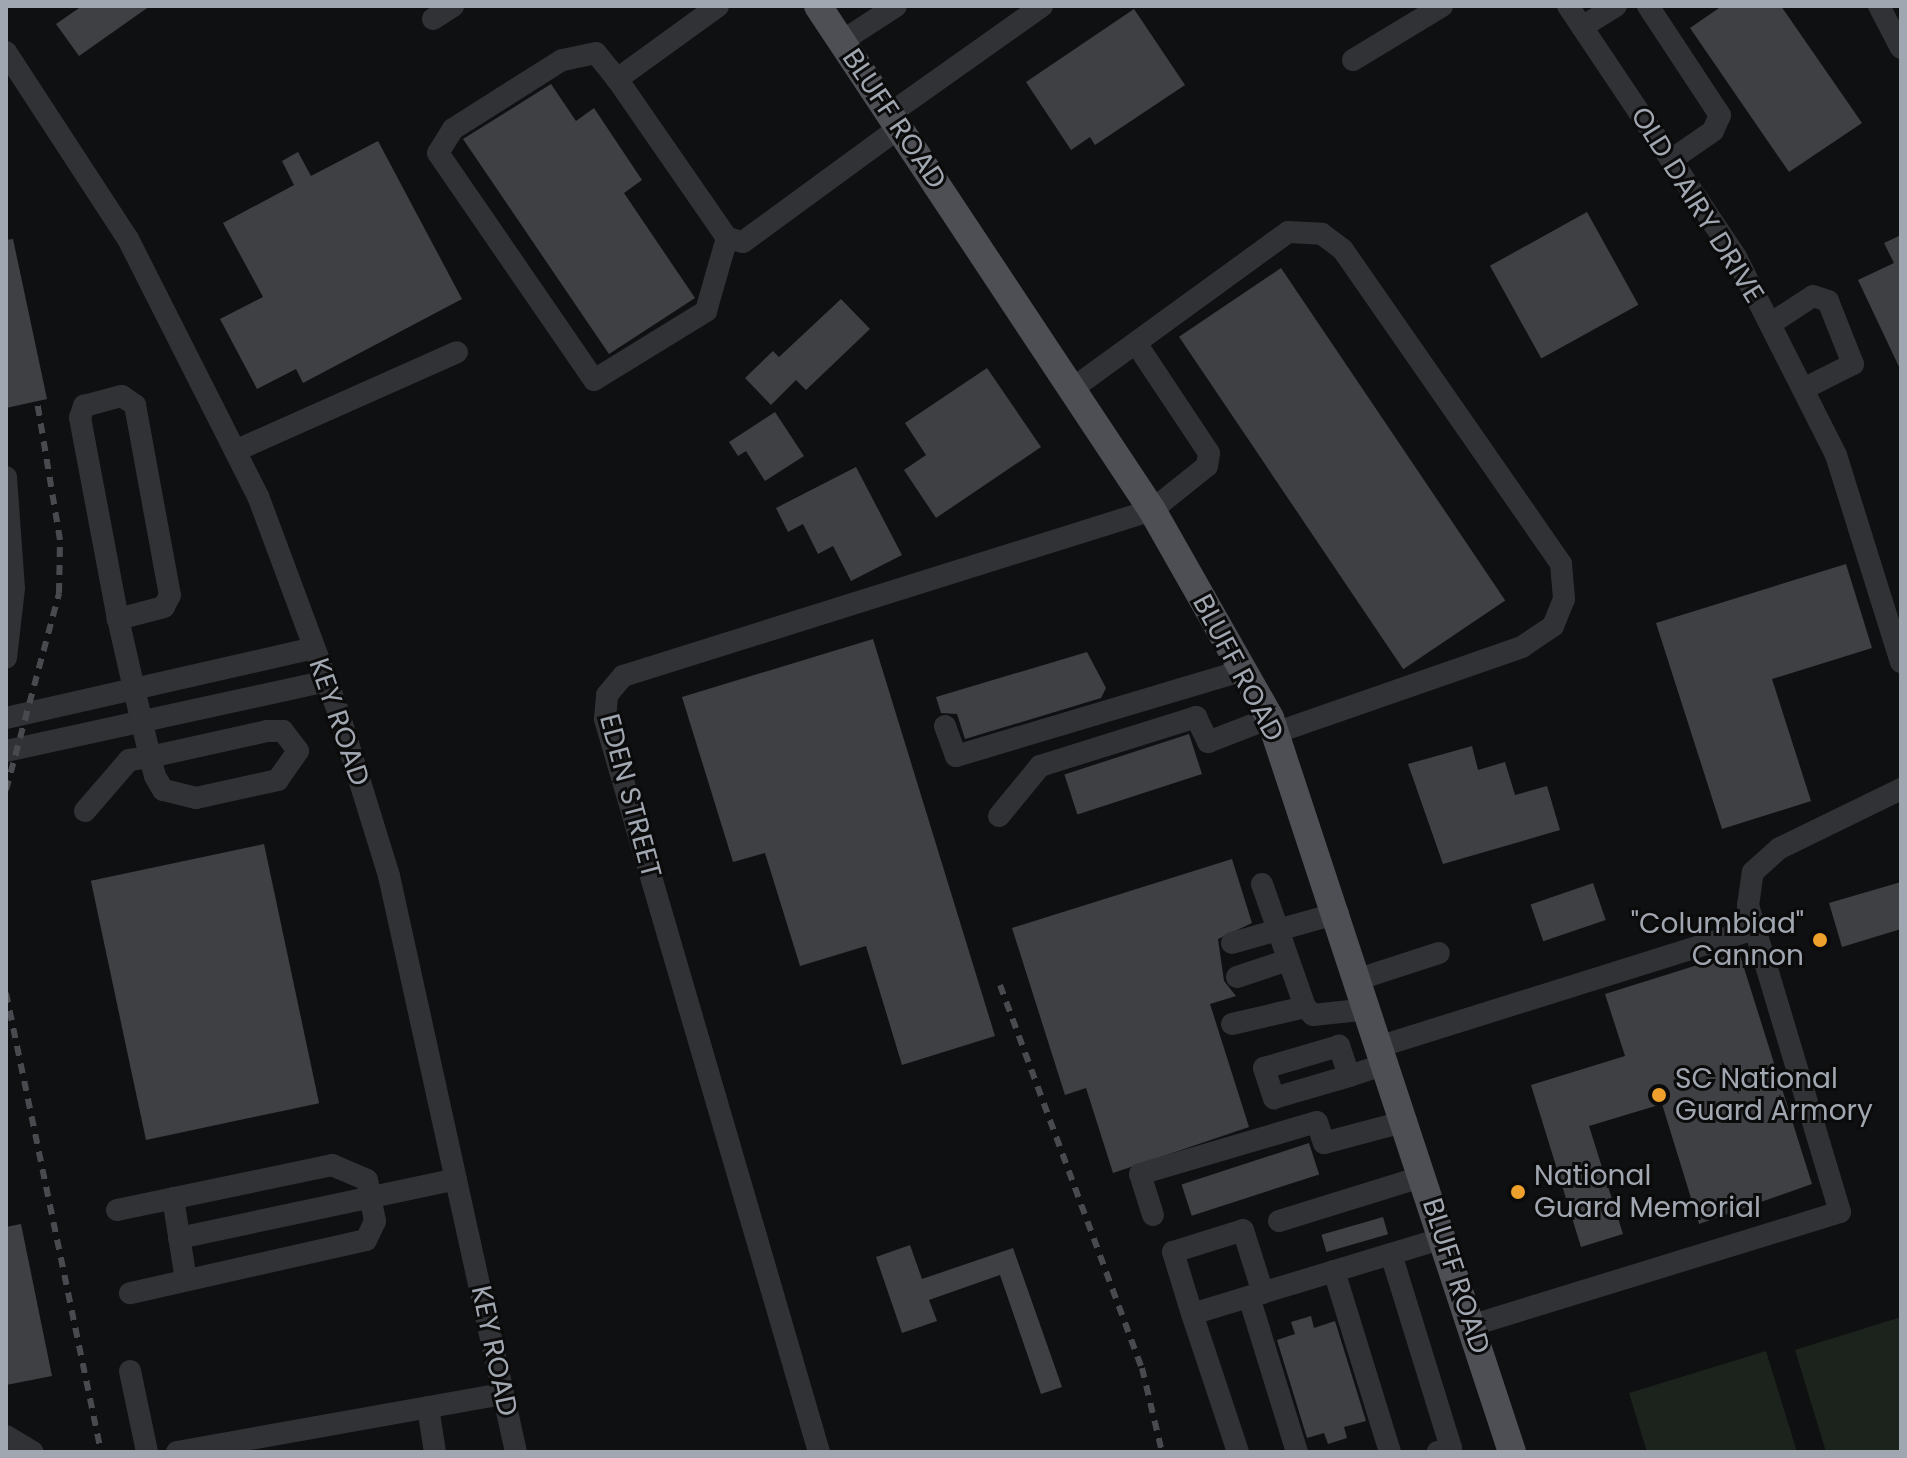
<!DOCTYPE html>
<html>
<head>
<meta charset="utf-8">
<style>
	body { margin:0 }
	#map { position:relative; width:1907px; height:1458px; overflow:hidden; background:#0f1011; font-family:Poppins,sans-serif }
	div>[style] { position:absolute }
	.green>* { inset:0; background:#1c231c }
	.building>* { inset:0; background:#3e4044; transform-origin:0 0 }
	.minor>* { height:22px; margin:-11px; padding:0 11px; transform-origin:11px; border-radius:11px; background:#313236 }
	.major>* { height:28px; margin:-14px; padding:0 14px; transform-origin:14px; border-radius:14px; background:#4d4f55 }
	.rail>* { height:6px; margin-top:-3px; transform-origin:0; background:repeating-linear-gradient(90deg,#484a4f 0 10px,transparent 0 18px) }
	.dots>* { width:22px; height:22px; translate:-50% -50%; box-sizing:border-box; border:4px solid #0b0b0c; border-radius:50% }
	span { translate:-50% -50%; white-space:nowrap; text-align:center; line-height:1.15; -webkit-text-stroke:6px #0b0b0c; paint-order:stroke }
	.street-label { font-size:28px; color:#a1a7b1 }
	.poi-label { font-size:28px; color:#a1a7b1 }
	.right { translate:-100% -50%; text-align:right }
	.left { translate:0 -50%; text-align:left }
	.frame { position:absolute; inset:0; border:8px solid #a1a7b1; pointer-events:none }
</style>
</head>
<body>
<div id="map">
	<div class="green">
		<div style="clip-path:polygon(1901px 1317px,1901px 1452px,1826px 1452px,1795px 1350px)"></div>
		<div style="clip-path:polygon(1766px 1351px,1797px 1452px,1647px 1452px,1629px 1393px)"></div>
	</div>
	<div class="building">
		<div style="clip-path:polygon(82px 6px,150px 6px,79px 56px,56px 24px)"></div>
		<div style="clip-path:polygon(1722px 6px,1781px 6px,1862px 123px,1789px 172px,1690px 28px)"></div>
		<div style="clip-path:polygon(1134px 9px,1185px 85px,1095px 145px,1090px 137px,1071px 150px,1026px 82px)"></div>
		<div style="clip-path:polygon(551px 84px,576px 121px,594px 108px,642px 180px,624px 193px,695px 298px,609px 354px,463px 139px)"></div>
		<div style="clip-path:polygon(378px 141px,462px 299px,303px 383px,296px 369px,257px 389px,220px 319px,263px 297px,223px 223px,294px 185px,282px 161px,298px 152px,311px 176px)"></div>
		<div style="left:1587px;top:212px;width:106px;height:111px;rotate:61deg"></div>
		<div style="clip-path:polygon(1901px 235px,1901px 371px,1858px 280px,1894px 263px,1884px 243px)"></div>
		<div style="clip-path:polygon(13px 239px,47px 399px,6px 408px,6px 240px)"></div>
		<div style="left:1281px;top:268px;width:401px;height:123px;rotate:56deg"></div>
		<div style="clip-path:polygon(841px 299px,870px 329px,806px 390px,796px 380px,771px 405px,745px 378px,773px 351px,779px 357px)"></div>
		<div style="clip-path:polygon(987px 368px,1041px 447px,936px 518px,904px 470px,926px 455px,905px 423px)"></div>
		<div style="clip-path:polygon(775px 412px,804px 456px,765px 481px,746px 451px,738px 456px,729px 442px)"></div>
		<div style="clip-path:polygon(856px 467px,902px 555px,851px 581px,833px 546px,818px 554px,803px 524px,788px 532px,776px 508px)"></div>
		<div style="clip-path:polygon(1846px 564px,1872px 648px,1772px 679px,1811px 801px,1722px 829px,1656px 623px)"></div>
		<div style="clip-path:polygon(873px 639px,995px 1036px,902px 1065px,866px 946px,800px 966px,765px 853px,733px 862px,682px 697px)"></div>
		<div style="clip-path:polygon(1087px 652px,1106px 688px,1101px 698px,965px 739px,957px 714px,941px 713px,936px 697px)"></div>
		<div style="left:1189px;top:734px;width:42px;height:131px;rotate:72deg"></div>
		<div style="clip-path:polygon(1472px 746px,1478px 770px,1505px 762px,1515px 795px,1547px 786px,1560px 830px,1443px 864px,1408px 764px)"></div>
		<div style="left:264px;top:844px;width:265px;height:177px;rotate:78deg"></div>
		<div style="clip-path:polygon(1232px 859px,1252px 923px,1218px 939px,1224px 981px,1236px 996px,1210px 1004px,1249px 1127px,1113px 1173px,1086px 1088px,1065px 1095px,1012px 928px)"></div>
		<div style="clip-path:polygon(1901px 882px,1901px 929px,1842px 947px,1829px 903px)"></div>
		<div style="left:1593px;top:883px;width:39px;height:66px;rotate:71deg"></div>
		<div style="clip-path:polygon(1739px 952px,1812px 1184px,1699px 1224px,1662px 1104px,1589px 1126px,1623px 1234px,1581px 1247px,1531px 1085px,1625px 1056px,1605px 994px)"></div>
		<div style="left:1309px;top:1143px;width:33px;height:134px;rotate:72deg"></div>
		<div style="left:1383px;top:1217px;width:18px;height:64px;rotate:74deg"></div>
		<div style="clip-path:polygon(21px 1224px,52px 1376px,6px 1385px,6px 1227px)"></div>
		<div style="clip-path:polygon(910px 1245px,922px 1279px,1013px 1248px,1062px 1387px,1041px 1394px,1000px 1275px,929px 1300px,937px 1321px,902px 1333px,876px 1257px)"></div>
		<div style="clip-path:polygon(1311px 1316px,1314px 1328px,1335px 1321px,1366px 1421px,1344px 1427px,1347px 1438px,1328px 1444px,1324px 1433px,1307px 1438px,1277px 1340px,1295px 1334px,1291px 1322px)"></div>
	</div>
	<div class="minor">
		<div style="left:718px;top:6px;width:125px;rotate:144.1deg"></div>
		<div style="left:617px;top:79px;width:193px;rotate:55.3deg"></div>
		<div style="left:727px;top:238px;width:16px;rotate:14deg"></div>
		<div style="left:743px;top:242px;width:195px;rotate:-36.2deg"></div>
		<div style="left:1568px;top:6px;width:302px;rotate:56.2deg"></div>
		<div style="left:1736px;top:257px;width:222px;rotate:63.2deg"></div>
		<div style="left:1836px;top:455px;width:217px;rotate:72.6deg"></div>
		<div style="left:1648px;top:6px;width:131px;rotate:56.6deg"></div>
		<div style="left:1720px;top:115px;width:17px;rotate:114deg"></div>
		<div style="left:1713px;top:131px;width:51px;rotate:145.4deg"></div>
		<div style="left:1879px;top:6px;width:47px;rotate:62.4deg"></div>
		<div style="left:433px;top:19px;width:24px;rotate:-33deg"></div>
		<div style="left:1582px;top:27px;width:40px;rotate:-32deg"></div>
		<div style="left:842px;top:41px;width:64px;rotate:-32.9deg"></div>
		<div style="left:6px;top:52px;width:223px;rotate:56.9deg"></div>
		<div style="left:128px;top:239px;width:288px;rotate:63.2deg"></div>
		<div style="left:258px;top:496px;width:229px;rotate:69.6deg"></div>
		<div style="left:338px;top:711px;width:173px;rotate:72.8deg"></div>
		<div style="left:389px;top:876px;width:590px;rotate:77.57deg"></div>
		<div style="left:1353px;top:60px;width:104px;rotate:-31.2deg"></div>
		<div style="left:617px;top:79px;width:33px;rotate:-129deg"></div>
		<div style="left:596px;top:53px;width:35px;rotate:168deg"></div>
		<div style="left:562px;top:60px;width:129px;rotate:147.7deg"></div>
		<div style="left:453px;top:129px;width:28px;rotate:122deg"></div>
		<div style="left:438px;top:153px;width:275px;rotate:55.5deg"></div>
		<div style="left:594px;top:380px;width:132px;rotate:-31.6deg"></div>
		<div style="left:706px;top:311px;width:76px;rotate:-74deg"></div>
		<div style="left:891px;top:113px;width:185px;rotate:-35.3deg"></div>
		<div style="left:1770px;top:324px;width:51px;rotate:-33.1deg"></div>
		<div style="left:1813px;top:296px;width:16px;rotate:18deg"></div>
		<div style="left:1828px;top:301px;width:68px;rotate:68.4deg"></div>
		<div style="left:1853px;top:364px;width:56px;rotate:153.4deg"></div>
		<div style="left:1072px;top:389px;width:267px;rotate:-36deg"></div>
		<div style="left:1288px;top:232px;width:34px;rotate:3deg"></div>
		<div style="left:1322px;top:234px;width:26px;rotate:37deg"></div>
		<div style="left:1343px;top:250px;width:382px;rotate:55.2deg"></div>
		<div style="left:1561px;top:564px;width:35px;rotate:85deg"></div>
		<div style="left:1564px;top:599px;width:29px;rotate:112deg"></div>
		<div style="left:1553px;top:626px;width:37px;rotate:146deg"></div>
		<div style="left:1522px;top:647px;width:262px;rotate:160.8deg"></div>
		<div style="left:235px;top:451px;width:243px;rotate:-24deg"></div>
		<div style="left:6px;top:477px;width:111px;rotate:85.9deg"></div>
		<div style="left:14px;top:588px;width:70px;rotate:96.5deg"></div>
		<div style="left:6px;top:718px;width:316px;rotate:-12.8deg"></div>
		<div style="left:945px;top:726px;width:32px;rotate:70deg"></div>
		<div style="left:956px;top:756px;width:301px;rotate:-16.6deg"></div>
		<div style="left:6px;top:751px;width:328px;rotate:-12.3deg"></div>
		<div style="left:85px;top:811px;width:67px;rotate:-49.2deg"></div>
		<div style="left:129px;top:760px;width:21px;rotate:-8deg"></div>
		<div style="left:150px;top:757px;width:120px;rotate:-12.5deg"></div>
		<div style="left:267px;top:731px;width:16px"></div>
		<div style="left:283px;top:731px;width:25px;rotate:53deg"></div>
		<div style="left:298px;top:751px;width:35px;rotate:125deg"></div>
		<div style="left:278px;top:780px;width:84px;rotate:167.6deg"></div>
		<div style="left:196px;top:798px;width:34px;rotate:-166deg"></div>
		<div style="left:163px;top:790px;width:16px;rotate:-120deg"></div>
		<div style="left:155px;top:776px;width:20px;rotate:-105deg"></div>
		<div style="left:150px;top:757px;width:66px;rotate:-103.2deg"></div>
		<div style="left:135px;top:693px;width:76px;rotate:-102.9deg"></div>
		<div style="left:118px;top:619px;width:205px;rotate:-100.7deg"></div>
		<div style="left:80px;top:418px;width:13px;rotate:-72deg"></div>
		<div style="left:84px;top:406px;width:39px;rotate:-15deg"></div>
		<div style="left:122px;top:396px;width:16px;rotate:35deg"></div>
		<div style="left:135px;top:405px;width:193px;rotate:79.6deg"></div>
		<div style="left:170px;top:595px;width:13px;rotate:117deg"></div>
		<div style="left:164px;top:607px;width:48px;rotate:165.4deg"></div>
		<div style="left:999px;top:816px;width:65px;rotate:-50.6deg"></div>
		<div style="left:1040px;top:766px;width:164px;rotate:-17.4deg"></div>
		<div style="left:1196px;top:717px;width:28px;rotate:64deg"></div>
		<div style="left:1208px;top:742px;width:66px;rotate:-21.2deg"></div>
		<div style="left:1262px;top:884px;width:130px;rotate:70.7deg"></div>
		<div style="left:1232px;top:943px;width:110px;rotate:-15.8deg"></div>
		<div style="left:1237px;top:977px;width:54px;rotate:-18.4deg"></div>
		<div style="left:1359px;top:979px;width:84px;rotate:-18deg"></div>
		<div style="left:1232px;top:1024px;width:75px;rotate:-13.1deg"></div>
		<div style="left:1305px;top:1007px;width:11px;rotate:45deg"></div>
		<div style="left:1313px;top:1015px;width:56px;rotate:-6.1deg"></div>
		<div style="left:1381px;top:1046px;width:392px;rotate:-17.4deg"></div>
		<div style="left:1349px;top:1076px;width:32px;rotate:-108deg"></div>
		<div style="left:1339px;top:1046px;width:78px;rotate:163.7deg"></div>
		<div style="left:1264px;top:1068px;width:32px;rotate:72deg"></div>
		<div style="left:1274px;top:1098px;width:78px;rotate:-16.3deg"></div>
		<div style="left:1349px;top:1076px;width:40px;rotate:-18deg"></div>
		<div style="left:173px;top:1198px;width:83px;rotate:81deg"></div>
		<div style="left:117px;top:1210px;width:220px;rotate:-11.8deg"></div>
		<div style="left:332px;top:1165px;width:38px;rotate:23deg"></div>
		<div style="left:367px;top:1180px;width:42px;rotate:79deg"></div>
		<div style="left:375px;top:1221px;width:21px;rotate:115deg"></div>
		<div style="left:366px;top:1240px;width:242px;rotate:167.3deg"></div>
		<div style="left:1153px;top:1215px;width:43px;rotate:-107.6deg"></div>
		<div style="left:1140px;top:1174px;width:184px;rotate:-16.4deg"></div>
		<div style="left:1317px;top:1122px;width:22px;rotate:72deg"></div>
		<div style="left:1324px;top:1143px;width:85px;rotate:-15deg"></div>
		<div style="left:1279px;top:1221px;width:152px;rotate:-17.2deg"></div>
		<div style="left:179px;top:1238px;width:283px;rotate:-12deg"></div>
		<div style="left:1391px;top:1254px;width:203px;rotate:72.8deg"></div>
		<div style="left:1451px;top:1448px;width:14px;rotate:163deg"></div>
		<div style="left:1334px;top:1271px;width:189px;rotate:72.8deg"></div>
		<div style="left:1249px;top:1297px;width:162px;rotate:72.8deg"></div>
		<div style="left:1192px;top:1314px;width:65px;rotate:-107deg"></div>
		<div style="left:1173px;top:1252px;width:73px;rotate:-17.4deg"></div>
		<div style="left:1243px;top:1230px;width:66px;rotate:72.4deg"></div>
		<div style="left:1473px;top:1325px;width:384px;rotate:-17.1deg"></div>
		<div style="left:1840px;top:1212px;width:320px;rotate:-106.7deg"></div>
		<div style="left:1748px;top:906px;width:34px;rotate:-82deg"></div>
		<div style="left:1753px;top:872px;width:36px;rotate:-42deg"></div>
		<div style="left:1780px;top:848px;width:135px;rotate:-26deg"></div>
		<div style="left:130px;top:1371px;width:83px;rotate:78.1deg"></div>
		<div style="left:428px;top:1407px;width:46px;rotate:81.2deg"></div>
		<div style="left:6px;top:1436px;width:31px;rotate:31deg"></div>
		<div style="left:177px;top:1452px;width:331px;rotate:-10.1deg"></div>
		<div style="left:819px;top:1452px;width:764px;rotate:-106.28deg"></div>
		<div style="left:605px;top:719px;width:24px;rotate:-85deg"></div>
		<div style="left:607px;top:695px;width:25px;rotate:-50deg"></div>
		<div style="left:623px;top:676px;width:554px;rotate:-17.42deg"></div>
		<div style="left:1152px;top:510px;width:70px;rotate:-38.7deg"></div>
		<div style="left:1207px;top:466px;width:13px;rotate:-81deg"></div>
		<div style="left:1209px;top:453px;width:132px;rotate:-123.6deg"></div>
		<div style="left:1238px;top:1452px;width:145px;rotate:-108.4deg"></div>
		<div style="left:1192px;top:1314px;width:263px;rotate:-16.8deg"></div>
	</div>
	<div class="major">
		<div style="left:818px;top:6px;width:605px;rotate:56.47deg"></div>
		<div style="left:1152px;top:510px;width:239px;rotate:60.4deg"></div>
		<div style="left:1270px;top:718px;width:773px;rotate:71.75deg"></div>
	</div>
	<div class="rail">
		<div style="left:6px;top:790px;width:204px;rotate:-74.9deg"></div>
		<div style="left:59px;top:593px;width:53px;rotate:-88.9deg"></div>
		<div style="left:60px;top:540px;width:141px;rotate:-99.4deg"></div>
		<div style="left:1000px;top:985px;width:408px;rotate:69.7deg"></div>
		<div style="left:1142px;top:1368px;width:86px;rotate:76.6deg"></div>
		<div style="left:6px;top:993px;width:469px;rotate:78.3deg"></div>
	</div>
	<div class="dots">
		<div style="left:1820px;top:940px;background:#eda02b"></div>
		<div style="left:1659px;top:1095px;background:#eda02b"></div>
		<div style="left:1518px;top:1192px;background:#eda02b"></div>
	</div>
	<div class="street-label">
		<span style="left:894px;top:119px;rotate:56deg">BLUFF ROAD</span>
		<span style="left:1697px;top:205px;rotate:58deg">OLD DAIRY DRIVE</span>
		<span style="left:1238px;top:668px;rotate:62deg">BLUFF ROAD</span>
		<span style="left:339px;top:722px;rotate:71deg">KEY ROAD</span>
		<span style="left:630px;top:796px;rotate:75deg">EDEN STREET</span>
		<span style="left:1456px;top:1276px;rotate:72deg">BLUFF ROAD</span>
		<span style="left:494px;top:1351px;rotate:78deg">KEY ROAD</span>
	</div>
	<div class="poi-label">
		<span class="right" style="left:1804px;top:940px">"Columbiad"<br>Cannon</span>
		<span class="left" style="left:1675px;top:1095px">SC National<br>Guard Armory</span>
		<span class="left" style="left:1534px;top:1192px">National<br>Guard Memorial</span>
	</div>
	<div class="frame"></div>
</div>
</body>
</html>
